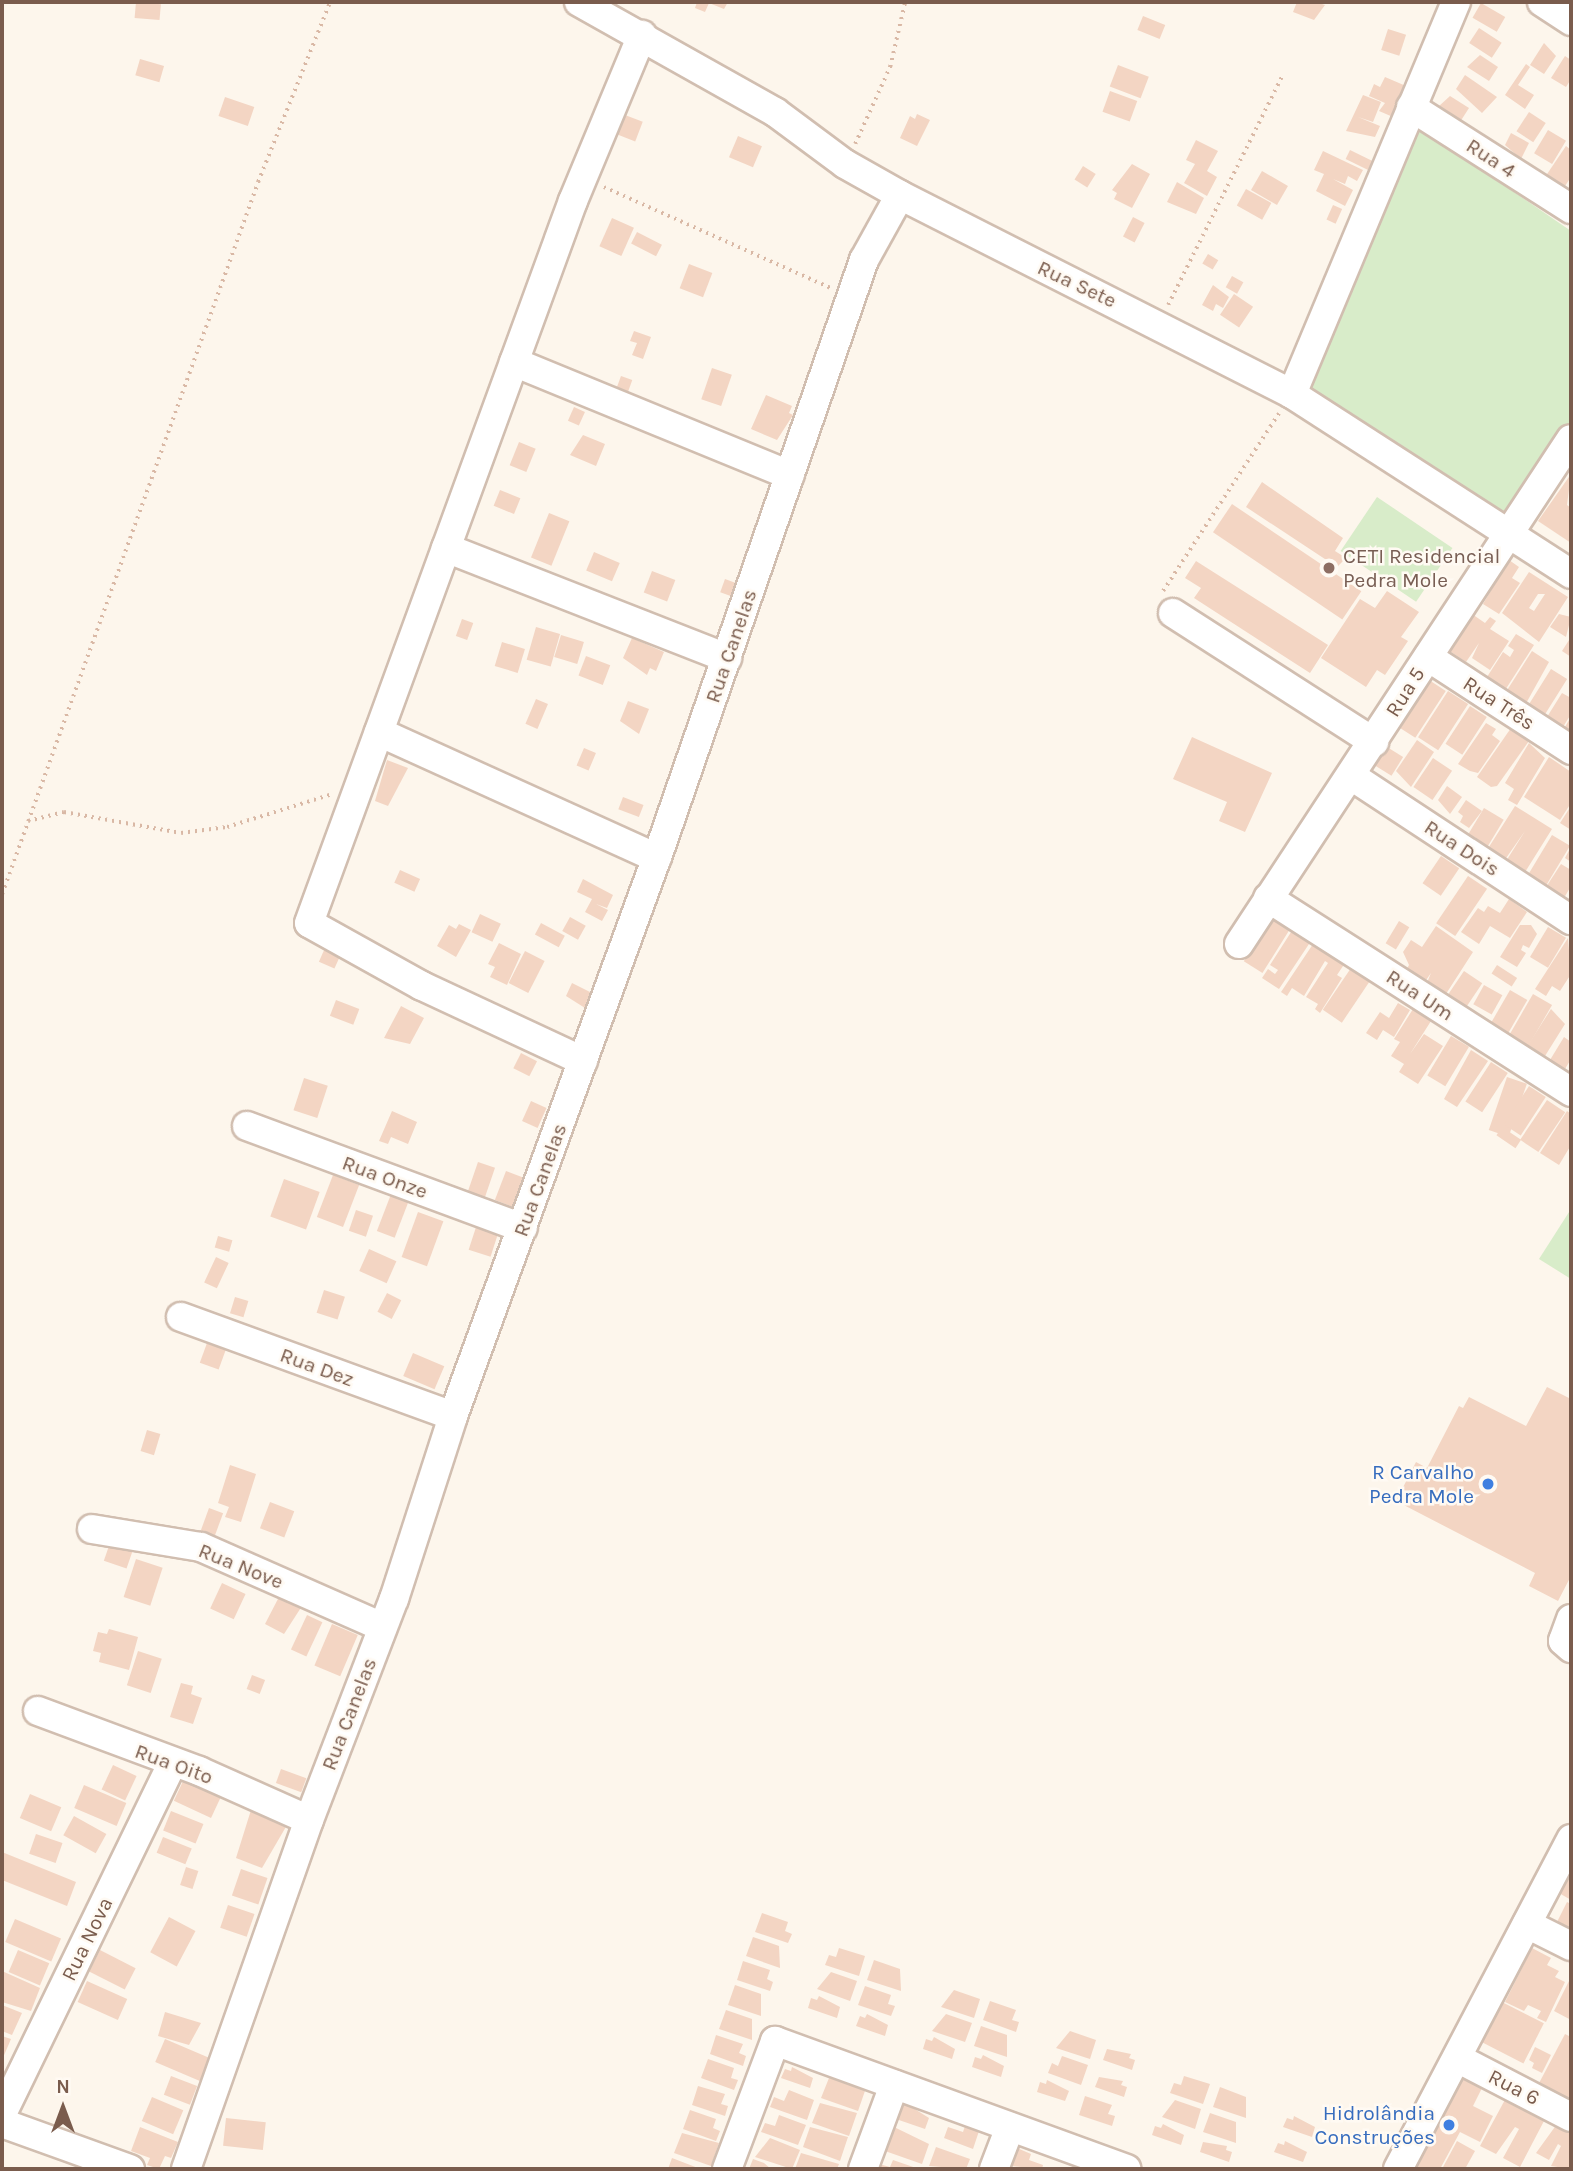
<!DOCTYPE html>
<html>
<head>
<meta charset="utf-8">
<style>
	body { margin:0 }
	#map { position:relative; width:1573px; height:2171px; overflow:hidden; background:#fdf6ec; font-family:Karla,sans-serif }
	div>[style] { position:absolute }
	.green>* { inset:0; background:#d8ecc9; transform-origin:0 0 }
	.building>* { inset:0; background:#f3d5c3; transform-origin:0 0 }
	.path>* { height:3.5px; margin-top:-1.75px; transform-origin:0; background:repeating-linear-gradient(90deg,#d9b8a5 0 2px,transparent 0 7px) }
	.roads { filter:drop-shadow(2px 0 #d1beb0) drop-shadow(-2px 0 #d1beb0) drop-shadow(0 2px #d1beb0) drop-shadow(0 -2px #d1beb0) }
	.minor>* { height:28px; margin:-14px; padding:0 14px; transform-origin:14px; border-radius:14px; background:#fff }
	.dots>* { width:19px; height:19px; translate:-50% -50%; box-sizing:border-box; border:4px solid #fffaf3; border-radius:50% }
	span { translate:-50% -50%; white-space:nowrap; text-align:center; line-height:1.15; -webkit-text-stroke:5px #fffaf3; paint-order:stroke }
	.street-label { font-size:21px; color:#7a5c4d }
	.education-label { font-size:21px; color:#785e54 }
	.left { translate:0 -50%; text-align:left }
	.shop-label { font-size:21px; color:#366cbe }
	.right { translate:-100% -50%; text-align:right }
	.frame { position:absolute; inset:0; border:4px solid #7a5c4d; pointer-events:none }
	.north { position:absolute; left:28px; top:2073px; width:70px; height:70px; -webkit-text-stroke:5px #fffaf3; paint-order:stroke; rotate:0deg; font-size:19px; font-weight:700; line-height:28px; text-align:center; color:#7a5c4d }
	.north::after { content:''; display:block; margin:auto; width:24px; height:32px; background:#7a5c4d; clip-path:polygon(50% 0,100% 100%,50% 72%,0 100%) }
</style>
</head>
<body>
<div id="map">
	<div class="green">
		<div style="clip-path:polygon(1412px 122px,1571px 231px,1571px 428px,1508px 524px,1305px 391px)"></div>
		<div style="left:1377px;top:497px;width:91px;height:65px;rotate:34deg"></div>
		<div style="clip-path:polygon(1571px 1209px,1571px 1279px,1539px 1259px)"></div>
	</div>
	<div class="building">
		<div style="left:136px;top:2px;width:25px;height:16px;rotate:5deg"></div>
		<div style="clip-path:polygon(697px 2px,728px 2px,724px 9px,709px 3px,705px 12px,695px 8px)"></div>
		<div style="clip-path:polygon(1297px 2px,1316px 2px,1325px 5px,1314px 20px,1293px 12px)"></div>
		<div style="left:1481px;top:3px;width:28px;height:17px;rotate:30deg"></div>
		<div style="left:1143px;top:16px;width:24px;height:15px;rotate:22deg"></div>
		<div style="left:1479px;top:28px;width:27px;height:18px;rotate:33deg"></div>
		<div style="left:1388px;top:29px;width:19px;height:22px;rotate:18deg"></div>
		<div style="clip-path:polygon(1544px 43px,1556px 56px,1544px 74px,1530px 65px)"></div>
		<div style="clip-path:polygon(1480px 55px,1498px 67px,1489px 81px,1467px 67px)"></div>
		<div style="clip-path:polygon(1565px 56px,1571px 60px,1571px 79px,1566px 87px,1551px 78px)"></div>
		<div style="left:140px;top:59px;width:25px;height:17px;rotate:16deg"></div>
		<div style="clip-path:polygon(1526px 64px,1530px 67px,1518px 85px,1534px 95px,1525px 109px,1505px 95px)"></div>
		<div style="left:1118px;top:65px;width:33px;height:23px;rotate:21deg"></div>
		<div style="clip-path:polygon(1465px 75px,1497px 97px,1482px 113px,1456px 89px)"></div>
		<div style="clip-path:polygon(1385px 77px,1406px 86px,1393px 117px,1379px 111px,1385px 103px,1369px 96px,1374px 84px,1380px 87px)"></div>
		<div style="left:1110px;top:91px;width:29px;height:22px;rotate:20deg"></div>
		<div style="clip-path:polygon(1363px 95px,1381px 102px,1373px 122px,1358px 117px,1380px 126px,1375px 137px,1346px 131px)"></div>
		<div style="clip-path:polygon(1450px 96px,1469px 108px,1460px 122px,1438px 107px)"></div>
		<div style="left:225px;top:97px;width:31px;height:20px;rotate:19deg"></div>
		<div style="left:1529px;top:112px;width:20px;height:23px;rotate:33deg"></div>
		<div style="clip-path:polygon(917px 114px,930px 120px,917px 146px,900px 138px,910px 116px,915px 119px)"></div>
		<div style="left:625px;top:115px;width:19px;height:21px;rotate:21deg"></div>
		<div style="left:1548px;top:130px;width:21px;height:27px;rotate:31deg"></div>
		<div style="clip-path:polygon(1511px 133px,1529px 143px,1521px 159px,1505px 145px)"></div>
		<div style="left:738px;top:136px;width:26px;height:23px;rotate:23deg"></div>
		<div style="clip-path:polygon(1196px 140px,1218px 151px,1207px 171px,1217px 177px,1207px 196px,1184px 183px,1195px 164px,1186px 160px)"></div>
		<div style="clip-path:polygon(1566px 146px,1571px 150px,1571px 177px,1559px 195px,1541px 183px)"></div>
		<div style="left:1350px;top:150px;width:25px;height:10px;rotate:26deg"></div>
		<div style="clip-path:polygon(1323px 151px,1363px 170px,1357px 181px,1348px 176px,1345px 184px,1333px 179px,1353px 190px,1345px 206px,1316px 191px,1324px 174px,1314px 170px)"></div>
		<div style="clip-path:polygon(1132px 164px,1150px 174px,1132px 208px,1114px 199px,1117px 193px,1112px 190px)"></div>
		<div style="left:1083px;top:166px;width:15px;height:16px;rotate:32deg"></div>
		<div style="left:1262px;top:171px;width:30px;height:22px;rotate:30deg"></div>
		<div style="clip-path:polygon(1177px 182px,1204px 198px,1196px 214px,1167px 202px)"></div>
		<div style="left:1246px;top:189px;width:29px;height:19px;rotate:29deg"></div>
		<div style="left:1333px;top:205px;width:10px;height:16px;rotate:24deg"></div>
		<div style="left:1133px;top:217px;width:13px;height:22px;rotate:27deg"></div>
		<div style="left:612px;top:218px;width:24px;height:31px;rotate:24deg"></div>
		<div style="left:637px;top:232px;width:28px;height:13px;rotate:27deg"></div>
		<div style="left:1208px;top:254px;width:12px;height:11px;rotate:31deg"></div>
		<div style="left:689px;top:264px;width:25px;height:26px;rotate:21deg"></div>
		<div style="left:1232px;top:276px;width:13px;height:13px;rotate:29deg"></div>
		<div style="clip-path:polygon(1213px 285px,1229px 297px,1223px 308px,1216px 304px,1213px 311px,1202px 305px)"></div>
		<div style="left:1234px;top:294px;width:23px;height:25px;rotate:34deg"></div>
		<div style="clip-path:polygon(634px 331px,651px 337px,643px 359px,632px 355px,637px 343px,630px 341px)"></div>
		<div style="left:712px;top:368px;width:21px;height:33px;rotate:19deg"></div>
		<div style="left:621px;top:376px;width:12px;height:15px;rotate:20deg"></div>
		<div style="clip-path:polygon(766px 395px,792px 406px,789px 413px,793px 415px,777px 440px,751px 429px)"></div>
		<div style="left:574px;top:407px;width:12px;height:15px;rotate:24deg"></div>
		<div style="clip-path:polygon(583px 435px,605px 444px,596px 466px,570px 455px)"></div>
		<div style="left:519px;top:442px;width:18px;height:25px;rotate:22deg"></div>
		<div style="clip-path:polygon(1571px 474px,1567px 505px,1571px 508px,1571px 543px,1538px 521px)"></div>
		<div style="clip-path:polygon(1262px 482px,1343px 538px,1335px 551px,1346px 558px,1337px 567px,1246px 507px)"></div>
		<div style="left:500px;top:490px;width:22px;height:17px;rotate:22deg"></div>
		<div style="left:1232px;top:504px;width:156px;height:34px;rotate:34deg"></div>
		<div style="left:549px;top:513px;width:22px;height:48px;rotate:22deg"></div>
		<div style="left:594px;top:552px;width:28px;height:20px;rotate:23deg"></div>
		<div style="clip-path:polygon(1509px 560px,1519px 567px,1512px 578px,1520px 583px,1499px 614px,1483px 604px)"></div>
		<div style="clip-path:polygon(1196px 561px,1328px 645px,1310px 673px,1194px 598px,1201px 588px,1185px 578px)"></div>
		<div style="left:652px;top:571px;width:25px;height:23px;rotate:21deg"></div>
		<div style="clip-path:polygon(evenodd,1529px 572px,1568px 597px,1539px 642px,1502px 613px,1529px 572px,1538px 594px,1545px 594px,1534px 611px,1529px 608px,1538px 594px)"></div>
		<div style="left:725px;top:579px;width:15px;height:14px;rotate:20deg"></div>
		<div style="clip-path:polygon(1387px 591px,1419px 612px,1401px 637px,1408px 641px,1385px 675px,1377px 670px,1366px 687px,1321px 658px,1360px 599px,1375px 608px)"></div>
		<div style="clip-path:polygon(1472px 614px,1485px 623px,1490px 617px,1496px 621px,1490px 629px,1509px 641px,1490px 670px,1472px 658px,1479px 643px,1466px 662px,1448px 650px)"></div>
		<div style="clip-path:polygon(1559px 614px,1571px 617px,1566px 637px,1550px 627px)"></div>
		<div style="left:462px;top:619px;width:12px;height:18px;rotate:20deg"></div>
		<div style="left:536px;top:627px;width:25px;height:34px;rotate:16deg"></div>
		<div style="clip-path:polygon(1516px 634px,1534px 645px,1502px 695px,1487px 677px,1503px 652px,1510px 657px,1514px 650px,1508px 646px)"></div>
		<div style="left:561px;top:635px;width:24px;height:23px;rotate:17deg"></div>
		<div style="clip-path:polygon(1571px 637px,1571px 657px,1562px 651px)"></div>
		<div style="clip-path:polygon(632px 638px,664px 652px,656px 671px,650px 668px,647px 675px,623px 658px)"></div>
		<div style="left:502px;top:642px;width:24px;height:25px;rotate:17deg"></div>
		<div style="clip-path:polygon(1532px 651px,1549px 662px,1524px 707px,1504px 695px)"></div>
		<div style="left:586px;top:656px;width:26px;height:21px;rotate:21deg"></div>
		<div style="left:1551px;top:669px;width:19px;height:49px;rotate:32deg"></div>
		<div style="left:1429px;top:680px;width:20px;height:56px;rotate:33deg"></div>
		<div style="left:1448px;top:691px;width:24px;height:55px;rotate:33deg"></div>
		<div style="clip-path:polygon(1562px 693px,1571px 698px,1571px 714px,1563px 727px,1547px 717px)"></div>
		<div style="left:536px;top:699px;width:13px;height:27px;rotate:23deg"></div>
		<div style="clip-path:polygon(628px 701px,649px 709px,639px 734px,620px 721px)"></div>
		<div style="left:1470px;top:706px;width:20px;height:45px;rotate:33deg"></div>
		<div style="clip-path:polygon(1571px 717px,1571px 742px,1560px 735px)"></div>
		<div style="clip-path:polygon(1486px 723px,1496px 729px,1492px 735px,1500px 741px,1478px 773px,1470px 771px,1458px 764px)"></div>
		<div style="clip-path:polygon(1511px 728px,1529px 741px,1497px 786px,1491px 787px,1477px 777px)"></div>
		<div style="clip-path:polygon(1192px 737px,1272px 773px,1245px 832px,1219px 821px,1227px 802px,1173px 779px)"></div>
		<div style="clip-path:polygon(1417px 740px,1434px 752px,1411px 787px,1396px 771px)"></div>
		<div style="clip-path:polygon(1529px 743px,1545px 758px,1517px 805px,1508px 800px,1514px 789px,1505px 783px)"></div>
		<div style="left:1387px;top:747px;width:19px;height:22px;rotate:32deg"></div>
		<div style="left:584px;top:748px;width:13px;height:19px;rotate:23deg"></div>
		<div style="clip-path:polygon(1549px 757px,1571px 772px,1571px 803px,1560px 820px,1524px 797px)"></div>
		<div style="left:1433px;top:758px;width:23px;height:35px;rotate:34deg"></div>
		<div style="clip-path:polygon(387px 760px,408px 768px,388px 806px,375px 801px)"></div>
		<div style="clip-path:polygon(1447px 786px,1462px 797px,1450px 814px,1438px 800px)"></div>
		<div style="left:623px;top:797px;width:22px;height:13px;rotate:21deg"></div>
		<div style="clip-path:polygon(1466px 800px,1482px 811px,1469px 828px,1460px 822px,1463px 816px,1458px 812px)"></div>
		<div style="clip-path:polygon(1515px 806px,1552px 829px,1522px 877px,1503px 866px,1525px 831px,1504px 861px,1487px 850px)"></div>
		<div style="clip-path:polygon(1571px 806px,1571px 830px,1560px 823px)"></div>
		<div style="left:1484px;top:808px;width:23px;height:37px;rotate:31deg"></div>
		<div style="left:1552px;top:835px;width:21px;height:54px;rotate:31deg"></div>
		<div style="clip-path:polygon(1571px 847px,1571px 862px,1565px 858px)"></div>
		<div style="left:1441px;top:856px;width:22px;height:33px;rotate:34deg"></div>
		<div style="clip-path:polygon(1561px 864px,1571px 870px,1571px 886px,1564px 898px,1546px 887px)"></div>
		<div style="left:400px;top:870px;width:22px;height:14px;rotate:24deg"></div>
		<div style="left:1468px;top:876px;width:23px;height:57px;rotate:34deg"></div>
		<div style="clip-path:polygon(583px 879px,613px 895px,607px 908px,596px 904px,608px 910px,602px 921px,585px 912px,592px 899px,577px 892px)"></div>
		<div style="clip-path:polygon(1509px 899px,1527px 912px,1510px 938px,1490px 926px,1479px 944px,1461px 932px,1478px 908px,1484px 912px,1488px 906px,1500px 913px)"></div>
		<div style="left:1274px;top:913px;width:22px;height:57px;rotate:32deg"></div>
		<div style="left:480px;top:914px;width:23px;height:20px;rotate:25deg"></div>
		<div style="left:570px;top:917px;width:18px;height:16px;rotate:29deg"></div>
		<div style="left:1399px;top:921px;width:12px;height:26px;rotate:31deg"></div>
		<div style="left:541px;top:923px;width:27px;height:13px;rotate:28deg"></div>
		<div style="clip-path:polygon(459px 924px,471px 930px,456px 957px,437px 946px,449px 925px,456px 929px)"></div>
		<div style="clip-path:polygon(1520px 925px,1531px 925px,1537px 934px,1529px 948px,1523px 945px,1521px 950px,1526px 953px,1517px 967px,1500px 957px)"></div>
		<div style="clip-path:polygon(1436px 926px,1473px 952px,1444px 997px,1426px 985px,1431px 973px,1422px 986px,1404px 974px,1409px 965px,1403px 952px,1411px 940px,1422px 947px)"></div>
		<div style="left:1548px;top:927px;width:21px;height:35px;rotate:31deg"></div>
		<div style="clip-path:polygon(1293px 929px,1311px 941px,1279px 989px,1262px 978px,1268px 969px,1275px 974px,1278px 970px,1270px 965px)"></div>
		<div style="clip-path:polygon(1568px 938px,1571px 974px,1560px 991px,1552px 986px,1546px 996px,1535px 989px)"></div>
		<div style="clip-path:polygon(1315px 941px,1345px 963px,1337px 975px,1342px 978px,1320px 1013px,1315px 1009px,1318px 1004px,1306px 997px,1328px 963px,1325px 961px,1304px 996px,1292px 988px,1287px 996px,1281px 992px)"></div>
		<div style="clip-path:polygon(499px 943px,521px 954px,507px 985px,490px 977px,495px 967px,488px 964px)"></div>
		<div style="left:325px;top:948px;width:17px;height:15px;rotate:24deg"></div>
		<div style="left:525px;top:951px;width:22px;height:36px;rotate:27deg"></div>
		<div style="left:1353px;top:965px;width:23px;height:54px;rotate:34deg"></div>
		<div style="left:1497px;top:965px;width:24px;height:10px;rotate:33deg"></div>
		<div style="left:1464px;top:971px;width:22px;height:33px;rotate:34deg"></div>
		<div style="clip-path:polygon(572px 983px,592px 993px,585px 1008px,566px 996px)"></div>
		<div style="left:1484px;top:985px;width:21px;height:22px;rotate:29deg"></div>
		<div style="left:1510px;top:990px;width:20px;height:45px;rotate:30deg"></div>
		<div style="left:1533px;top:994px;width:22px;height:57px;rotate:30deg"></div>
		<div style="left:336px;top:1000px;width:25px;height:17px;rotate:21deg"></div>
		<div style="clip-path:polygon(1398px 1003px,1410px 1010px,1394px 1037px,1383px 1030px,1377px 1040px,1366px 1033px,1380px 1012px,1389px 1018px)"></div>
		<div style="clip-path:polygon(401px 1006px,424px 1018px,410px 1044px,384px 1038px)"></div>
		<div style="clip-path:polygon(1413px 1009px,1431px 1021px,1410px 1054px,1424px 1034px,1443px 1046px,1418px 1084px,1399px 1072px,1404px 1064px,1391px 1056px,1400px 1042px,1394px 1039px)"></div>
		<div style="clip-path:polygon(1551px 1009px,1565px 1024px,1545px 1056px,1528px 1045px)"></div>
		<div style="left:1451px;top:1036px;width:21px;height:46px;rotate:31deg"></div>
		<div style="clip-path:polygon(1564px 1037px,1571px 1042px,1571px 1059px,1565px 1069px,1550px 1060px)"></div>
		<div style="clip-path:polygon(1471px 1050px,1488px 1061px,1457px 1107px,1444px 1099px)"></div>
		<div style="left:521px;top:1053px;width:18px;height:17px;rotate:27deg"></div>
		<div style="left:1491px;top:1062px;width:20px;height:47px;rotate:33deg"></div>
		<div style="left:1507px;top:1077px;width:21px;height:56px;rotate:19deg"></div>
		<div style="left:304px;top:1078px;width:25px;height:34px;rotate:18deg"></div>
		<div style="left:1529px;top:1086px;width:20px;height:46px;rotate:33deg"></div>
		<div style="left:1547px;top:1100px;width:22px;height:48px;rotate:34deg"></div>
		<div style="left:531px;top:1101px;width:17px;height:22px;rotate:24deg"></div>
		<div style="clip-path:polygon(392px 1111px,417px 1122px,408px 1144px,391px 1137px,388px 1144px,379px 1141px)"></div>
		<div style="clip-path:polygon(1567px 1111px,1571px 1114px,1571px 1145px,1559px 1165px,1540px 1153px)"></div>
		<div style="left:1502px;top:1127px;width:23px;height:10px;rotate:34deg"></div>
		<div style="left:478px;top:1162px;width:18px;height:31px;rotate:19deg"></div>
		<div style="left:506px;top:1171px;width:19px;height:31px;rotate:21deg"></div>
		<div style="left:333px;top:1175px;width:28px;height:45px;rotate:21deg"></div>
		<div style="left:284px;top:1179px;width:38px;height:40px;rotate:20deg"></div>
		<div style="left:393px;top:1189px;width:19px;height:45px;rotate:21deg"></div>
		<div style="left:356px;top:1210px;width:18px;height:22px;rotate:19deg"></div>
		<div style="left:418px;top:1212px;width:27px;height:48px;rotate:20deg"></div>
		<div style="left:477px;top:1224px;width:23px;height:27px;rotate:18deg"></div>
		<div style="left:218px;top:1236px;width:15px;height:12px;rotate:16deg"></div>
		<div style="left:369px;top:1249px;width:30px;height:24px;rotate:24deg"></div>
		<div style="left:216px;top:1257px;width:14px;height:28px;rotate:25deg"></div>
		<div style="left:324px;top:1290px;width:22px;height:24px;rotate:18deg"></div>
		<div style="left:387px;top:1293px;width:16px;height:21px;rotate:27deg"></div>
		<div style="left:235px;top:1297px;width:14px;height:17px;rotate:17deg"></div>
		<div style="left:207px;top:1343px;width:20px;height:21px;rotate:20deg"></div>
		<div style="left:413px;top:1353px;width:34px;height:25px;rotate:23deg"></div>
		<div style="clip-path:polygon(1547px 1387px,1571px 1399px,1571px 1576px,1558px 1601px,1529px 1586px,1535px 1573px,1396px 1501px,1416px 1462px,1427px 1468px,1459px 1406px,1463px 1408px,1469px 1397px,1526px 1426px)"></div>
		<div style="left:147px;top:1430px;width:14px;height:22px;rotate:17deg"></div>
		<div style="clip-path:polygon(230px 1465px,256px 1474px,241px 1522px,225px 1517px,229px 1507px,218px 1503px)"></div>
		<div style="left:270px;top:1502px;width:26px;height:28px;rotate:21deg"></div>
		<div style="left:209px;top:1508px;width:15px;height:25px;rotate:20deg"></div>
		<div style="left:111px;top:1540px;width:24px;height:22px;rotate:19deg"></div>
		<div style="left:136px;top:1559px;width:28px;height:40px;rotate:18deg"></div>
		<div style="left:222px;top:1583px;width:26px;height:28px;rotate:25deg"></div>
		<div style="clip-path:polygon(280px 1595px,302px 1606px,284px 1634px,265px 1624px)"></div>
		<div style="left:307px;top:1615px;width:17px;height:38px;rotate:25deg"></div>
		<div style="left:332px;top:1624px;width:28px;height:45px;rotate:23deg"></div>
		<div style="clip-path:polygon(109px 1629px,138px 1637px,129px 1670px,99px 1662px,101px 1653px,93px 1651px,98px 1632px,107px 1634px)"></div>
		<div style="left:138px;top:1651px;width:25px;height:36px;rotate:18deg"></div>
		<div style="left:252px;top:1675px;width:14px;height:15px;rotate:21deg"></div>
		<div style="clip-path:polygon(181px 1683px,193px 1686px,191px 1694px,202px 1698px,193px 1724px,170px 1717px)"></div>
		<div style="left:113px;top:1765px;width:26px;height:27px;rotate:25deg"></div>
		<div style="left:281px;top:1769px;width:27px;height:15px;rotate:20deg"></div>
		<div style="left:184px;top:1779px;width:41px;height:24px;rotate:25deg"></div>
		<div style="left:84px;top:1785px;width:46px;height:25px;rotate:23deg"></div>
		<div style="left:30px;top:1794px;width:34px;height:26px;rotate:23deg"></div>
		<div style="clip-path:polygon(251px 1810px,287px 1825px,262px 1868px,236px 1858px)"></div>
		<div style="left:171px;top:1811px;width:35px;height:21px;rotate:22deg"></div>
		<div style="left:74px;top:1816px;width:37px;height:22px;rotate:29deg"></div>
		<div style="left:36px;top:1834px;width:28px;height:21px;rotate:19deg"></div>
		<div style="left:163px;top:1837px;width:31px;height:17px;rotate:22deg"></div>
		<div style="clip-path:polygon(2px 1852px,76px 1882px,67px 1906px,2px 1880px)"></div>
		<div style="left:186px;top:1867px;width:13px;height:19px;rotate:18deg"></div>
		<div style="left:241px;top:1869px;width:28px;height:28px;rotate:19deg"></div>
		<div style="clip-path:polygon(1569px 1874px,1571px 1875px,1571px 1900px,1559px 1893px)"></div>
		<div style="clip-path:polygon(1567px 1902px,1571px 1904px,1571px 1930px,1557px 1922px)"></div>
		<div style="left:228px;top:1905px;width:28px;height:24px;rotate:19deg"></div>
		<div style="clip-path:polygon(762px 1913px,788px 1922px,785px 1931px,792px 1934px,788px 1943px,755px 1932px)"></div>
		<div style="left:169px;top:1917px;width:30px;height:40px;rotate:28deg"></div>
		<div style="left:15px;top:1919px;width:50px;height:25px;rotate:23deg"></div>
		<div style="clip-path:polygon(753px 1937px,779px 1946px,780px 1968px,746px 1956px)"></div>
		<div style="clip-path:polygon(839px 1948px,865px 1956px,859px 1976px,825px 1965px,829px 1955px,836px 1957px)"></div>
		<div style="clip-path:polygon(1532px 1948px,1551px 1958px,1547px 1965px,1559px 1971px,1555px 1977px,1565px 1982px,1546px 2022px,1537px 2018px,1541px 2011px,1528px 2005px,1524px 2011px,1505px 2002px)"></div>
		<div style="left:18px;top:1950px;width:34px;height:24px;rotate:23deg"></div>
		<div style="left:100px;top:1950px;width:40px;height:24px;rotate:27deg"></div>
		<div style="clip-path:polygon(874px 1960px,900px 1969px,901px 1991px,867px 1980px)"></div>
		<div style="clip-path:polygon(743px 1961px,770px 1970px,767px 1979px,773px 1982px,770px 1991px,737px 1980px)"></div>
		<div style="clip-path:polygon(2px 1971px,40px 1988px,31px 2011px,2px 2002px)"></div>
		<div style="clip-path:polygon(831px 1972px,857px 1981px,850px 2001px,817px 1989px)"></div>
		<div style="clip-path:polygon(1571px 1977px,1571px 2020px,1554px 2011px)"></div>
		<div style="left:87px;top:1981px;width:44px;height:23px;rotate:24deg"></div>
		<div style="clip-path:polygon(735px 1985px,761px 1994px,761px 2016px,728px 2005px)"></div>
		<div style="clip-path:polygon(865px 1986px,891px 1995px,888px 2004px,895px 2006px,891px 2016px,858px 2005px)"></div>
		<div style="clip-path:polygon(954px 1990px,980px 1999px,974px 2018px,941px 2007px)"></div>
		<div style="clip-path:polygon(819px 1996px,840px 2007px,837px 2018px,808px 2008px,811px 1998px,817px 2000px)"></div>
		<div style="clip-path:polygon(990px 2001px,1016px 2010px,1012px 2020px,1019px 2022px,1016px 2032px,983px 2020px)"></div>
		<div style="left:1502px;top:2002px;width:47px;height:45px;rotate:27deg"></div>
		<div style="clip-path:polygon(2px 2005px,22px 2013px,12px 2035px,2px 2031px)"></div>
		<div style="clip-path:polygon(726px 2010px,752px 2019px,752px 2040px,719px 2029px)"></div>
		<div style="clip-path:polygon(165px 2012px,201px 2023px,189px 2045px,158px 2036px)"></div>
		<div style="clip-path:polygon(867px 2014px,888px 2025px,885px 2036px,856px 2026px,860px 2016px,865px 2018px)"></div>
		<div style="clip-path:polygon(946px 2014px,972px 2023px,965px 2042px,932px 2031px)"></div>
		<div style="clip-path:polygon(981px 2026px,1007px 2035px,1007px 2057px,974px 2046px)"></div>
		<div style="clip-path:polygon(1070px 2031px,1096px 2040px,1090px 2059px,1056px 2048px)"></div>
		<div style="clip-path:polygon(1565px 2034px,1571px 2037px,1571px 2099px,1538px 2085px)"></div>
		<div style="clip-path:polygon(716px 2035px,743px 2044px,739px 2053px,746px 2056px,743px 2066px,710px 2054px)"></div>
		<div style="clip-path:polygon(2px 2036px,11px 2039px,2px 2060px)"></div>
		<div style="clip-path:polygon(934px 2037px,955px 2049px,952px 2059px,923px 2049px,926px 2039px,932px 2041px)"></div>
		<div style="left:165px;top:2039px;width:51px;height:25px;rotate:23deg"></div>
		<div style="clip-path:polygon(1535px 2047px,1551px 2055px,1542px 2073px,1532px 2068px,1534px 2063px,1529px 2060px)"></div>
		<div style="clip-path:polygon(1107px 2049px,1131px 2054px,1129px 2058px,1135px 2060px,1132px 2070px,1103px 2060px)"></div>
		<div style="clip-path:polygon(983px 2055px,1004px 2066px,1001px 2077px,972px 2067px,975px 2057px,981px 2059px)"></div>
		<div style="clip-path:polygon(1062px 2056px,1088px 2065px,1081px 2085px,1048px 2073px,1052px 2063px,1058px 2066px)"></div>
		<div style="clip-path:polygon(708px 2059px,734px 2068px,731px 2078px,738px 2080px,734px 2090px,701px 2078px)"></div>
		<div style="clip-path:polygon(792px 2067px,813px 2078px,810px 2088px,781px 2078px,785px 2069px,791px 2071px)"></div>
		<div style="clip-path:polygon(1461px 2075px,1483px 2086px,1473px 2106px,1493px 2116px,1480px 2142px,1460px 2132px,1440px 2169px,1411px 2169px)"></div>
		<div style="left:171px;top:2076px;width:28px;height:20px;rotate:21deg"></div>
		<div style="clip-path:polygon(1184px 2076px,1210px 2084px,1203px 2104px,1170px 2093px,1174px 2083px,1181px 2085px)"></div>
		<div style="clip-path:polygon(1099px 2077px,1123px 2081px,1121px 2085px,1127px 2087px,1124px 2097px,1095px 2087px)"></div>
		<div style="clip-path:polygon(829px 2078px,866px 2088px,858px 2111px,821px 2098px)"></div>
		<div style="clip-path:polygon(1047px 2080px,1069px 2091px,1065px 2101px,1037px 2092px,1040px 2082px,1046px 2084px)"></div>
		<div style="clip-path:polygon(698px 2086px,725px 2094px,721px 2104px,728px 2106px,725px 2116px,692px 2105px)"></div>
		<div style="clip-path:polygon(1220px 2087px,1246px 2097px,1246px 2118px,1213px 2107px)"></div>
		<div style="clip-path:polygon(789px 2090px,814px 2100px,807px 2120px,770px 2107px,774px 2097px,784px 2101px)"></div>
		<div style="clip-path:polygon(1085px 2096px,1112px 2105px,1108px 2114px,1115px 2116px,1112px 2126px,1079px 2115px)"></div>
		<div style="clip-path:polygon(1507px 2096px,1544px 2121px,1520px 2167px,1503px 2158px,1519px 2129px,1515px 2127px,1496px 2154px,1480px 2146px)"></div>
		<div style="left:152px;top:2097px;width:34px;height:26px;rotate:23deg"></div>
		<div style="clip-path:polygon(1175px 2100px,1201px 2109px,1195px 2129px,1162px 2117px)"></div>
		<div style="clip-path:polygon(902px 2101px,929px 2118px,925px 2129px,896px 2119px)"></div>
		<div style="clip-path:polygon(820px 2103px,857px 2113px,849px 2136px,812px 2123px)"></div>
		<div style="clip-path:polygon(690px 2110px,716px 2119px,713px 2128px,720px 2131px,716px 2141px,683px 2129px)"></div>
		<div style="clip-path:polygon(1210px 2113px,1236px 2122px,1236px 2143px,1203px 2132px)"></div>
		<div style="clip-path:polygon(779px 2115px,806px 2125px,798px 2145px,761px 2132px,765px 2123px,775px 2126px)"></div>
		<div style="clip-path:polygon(1294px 2116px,1315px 2127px,1312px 2137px,1283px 2127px,1287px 2118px,1293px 2120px)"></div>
		<div style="left:226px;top:2118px;width:40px;height:28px;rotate:6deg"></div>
		<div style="clip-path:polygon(1163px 2124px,1184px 2135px,1181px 2145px,1152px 2135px,1155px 2126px,1161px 2128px)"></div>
		<div style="clip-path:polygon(1557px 2124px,1571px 2132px,1571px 2169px,1551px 2166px,1561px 2146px,1558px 2144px,1549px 2160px,1536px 2153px)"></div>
		<div style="clip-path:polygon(965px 2126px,979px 2131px,973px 2149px,944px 2138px,948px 2127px,963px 2132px)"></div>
		<div style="clip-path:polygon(140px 2127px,178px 2142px,171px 2158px,165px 2156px,159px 2169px,147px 2165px,150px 2158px,131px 2151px)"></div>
		<div style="clip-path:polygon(810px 2127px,848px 2137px,840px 2161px,803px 2147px)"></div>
		<div style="clip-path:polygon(894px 2127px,929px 2144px,922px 2164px,885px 2151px)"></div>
		<div style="clip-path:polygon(682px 2133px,719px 2143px,711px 2166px,674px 2153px)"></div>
		<div style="clip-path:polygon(770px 2138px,800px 2150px,792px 2169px,755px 2157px)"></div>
		<div style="clip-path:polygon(1285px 2141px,1307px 2152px,1303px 2162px,1274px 2152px,1278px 2143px,1284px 2145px)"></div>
		<div style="clip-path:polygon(1457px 2141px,1475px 2151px,1465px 2169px,1442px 2169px)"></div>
		<div style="clip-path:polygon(1203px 2142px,1227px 2146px,1226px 2150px,1232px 2152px,1229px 2162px,1200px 2152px)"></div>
		<div style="clip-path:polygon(936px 2147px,970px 2159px,966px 2169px,929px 2166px)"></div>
		<div style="clip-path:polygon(1017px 2148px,1031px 2154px,1029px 2160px,1043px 2165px,1042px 2169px,1010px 2166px)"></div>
		<div style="clip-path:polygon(801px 2153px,839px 2164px,837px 2169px,795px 2169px)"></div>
		<div style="clip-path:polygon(672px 2158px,698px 2168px,711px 2169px,668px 2169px)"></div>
		<div style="clip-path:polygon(753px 2159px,764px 2163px,771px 2169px,749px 2169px)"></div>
		<div style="clip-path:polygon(893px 2160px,919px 2169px,877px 2169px,879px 2164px,890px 2167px)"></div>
	</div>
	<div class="path">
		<div style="left:855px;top:144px;width:85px;rotate:-65.6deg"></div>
		<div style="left:890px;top:67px;width:67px;rotate:-77deg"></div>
		<div style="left:604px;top:187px;width:248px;rotate:24deg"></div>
		<div style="left:1168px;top:305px;width:258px;rotate:-63.5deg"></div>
		<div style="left:1163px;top:591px;width:212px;rotate:-56.9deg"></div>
		<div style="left:28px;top:821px;width:37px;rotate:-14deg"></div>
		<div style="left:64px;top:812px;width:119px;rotate:10.2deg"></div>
		<div style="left:181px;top:833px;width:46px;rotate:-7.4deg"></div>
		<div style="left:227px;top:827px;width:110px;rotate:-17.4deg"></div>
		<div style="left:2px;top:894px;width:757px;rotate:-70.22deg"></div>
		<div style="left:258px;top:182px;width:194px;rotate:-68.2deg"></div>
	</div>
	<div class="roads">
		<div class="minor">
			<div style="left:579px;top:2px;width:225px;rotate:29.3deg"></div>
			<div style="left:775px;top:112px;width:87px;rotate:36.6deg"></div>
			<div style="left:845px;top:164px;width:63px;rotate:29.4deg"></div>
			<div style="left:900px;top:195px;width:440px;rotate:26.9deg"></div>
			<div style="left:1292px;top:394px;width:332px;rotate:32.8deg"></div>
			<div style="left:1542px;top:2px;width:35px;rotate:33deg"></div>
			<div style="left:1411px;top:107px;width:190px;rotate:32.5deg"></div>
			<div style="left:514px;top:362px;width:298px;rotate:22.3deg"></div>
			<div style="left:1292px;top:394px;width:425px;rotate:-67.3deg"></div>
			<div style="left:446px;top:548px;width:302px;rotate:21.4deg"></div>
			<div style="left:1173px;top:613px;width:239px;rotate:32.7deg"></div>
			<div style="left:1428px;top:657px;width:171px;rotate:33deg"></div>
			<div style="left:379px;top:732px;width:305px;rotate:24.4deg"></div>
			<div style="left:1353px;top:777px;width:261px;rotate:33.3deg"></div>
			<div style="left:1268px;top:898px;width:360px;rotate:32.6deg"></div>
			<div style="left:1239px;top:944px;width:604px;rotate:-56.68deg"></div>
			<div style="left:583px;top:1061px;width:178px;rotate:-155deg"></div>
			<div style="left:422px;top:986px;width:129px;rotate:-150.9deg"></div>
			<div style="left:309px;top:923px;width:769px;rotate:-69.92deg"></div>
			<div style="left:573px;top:201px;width:180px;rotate:-67.4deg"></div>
			<div style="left:247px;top:1126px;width:294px;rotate:20.3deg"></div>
			<div style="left:181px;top:1317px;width:289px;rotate:20deg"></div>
			<div style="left:92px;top:1529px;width:110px;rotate:9.4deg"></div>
			<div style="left:201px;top:1547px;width:198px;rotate:23.8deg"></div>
			<div style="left:1571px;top:1619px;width:23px;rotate:110deg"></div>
			<div style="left:1563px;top:1641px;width:11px;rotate:41deg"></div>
			<div style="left:38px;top:1711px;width:172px;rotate:20.4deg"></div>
			<div style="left:199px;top:1771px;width:120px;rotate:24deg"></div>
			<div style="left:1527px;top:1924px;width:49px;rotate:26.6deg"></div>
			<div style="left:1457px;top:2058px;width:128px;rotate:27.4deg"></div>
			<div style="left:2px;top:2114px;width:389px;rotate:-64.1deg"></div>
			<div style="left:2px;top:2123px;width:136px;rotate:19.8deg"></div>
			<div style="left:186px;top:2169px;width:370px;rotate:-70.6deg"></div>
			<div style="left:309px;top:1820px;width:237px;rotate:-69deg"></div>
			<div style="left:394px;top:1599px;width:192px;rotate:-72.1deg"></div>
			<div style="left:453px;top:1416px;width:610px;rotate:-69.96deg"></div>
			<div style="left:662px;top:843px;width:617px;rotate:-70.89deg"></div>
			<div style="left:864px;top:260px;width:74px;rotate:-61deg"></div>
			<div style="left:727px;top:2169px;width:137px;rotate:-69.4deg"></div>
			<div style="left:775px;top:2041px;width:374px;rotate:20deg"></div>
			<div style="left:863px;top:2169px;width:90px;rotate:-69.7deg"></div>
			<div style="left:994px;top:2169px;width:45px;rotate:-69.1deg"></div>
			<div style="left:1398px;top:2169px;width:373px;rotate:-62.3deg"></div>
		</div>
	</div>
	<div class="dots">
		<div style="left:1329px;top:568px;background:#8d6e63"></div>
		<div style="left:1488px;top:1484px;background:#3f7fe0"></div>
		<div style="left:1449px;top:2125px;background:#3f7fe0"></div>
	</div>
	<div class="street-label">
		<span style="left:1491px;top:158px;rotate:33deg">Rua 4</span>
		<span style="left:1077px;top:284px;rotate:25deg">Rua Sete</span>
		<span style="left:731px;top:646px;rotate:-71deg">Rua Canelas</span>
		<span style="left:1405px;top:692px;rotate:-58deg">Rua 5</span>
		<span style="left:1499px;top:703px;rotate:33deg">Rua Três</span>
		<span style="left:1462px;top:848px;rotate:33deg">Rua Dois</span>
		<span style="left:1420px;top:995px;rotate:33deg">Rua Um</span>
		<span style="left:385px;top:1177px;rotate:20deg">Rua Onze</span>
		<span style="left:540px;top:1180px;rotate:-70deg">Rua Canelas</span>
		<span style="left:317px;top:1367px;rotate:20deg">Rua Dez</span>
		<span style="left:241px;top:1566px;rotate:22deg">Rua Nove</span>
		<span style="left:349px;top:1714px;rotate:-69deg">Rua Canelas</span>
		<span style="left:174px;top:1764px;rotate:20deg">Rua Oito</span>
		<span style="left:87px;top:1939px;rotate:-64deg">Rua Nova</span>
		<span style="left:1514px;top:2087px;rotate:27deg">Rua 6</span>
	</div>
	<div class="education-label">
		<span class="left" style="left:1343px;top:568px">CETI Residencial<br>Pedra Mole</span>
	</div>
	<div class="shop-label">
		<span class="right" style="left:1474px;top:1484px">R Carvalho<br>Pedra Mole</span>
		<span class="right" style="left:1435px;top:2125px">Hidrolândia<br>Construções</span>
	</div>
	<div class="frame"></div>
	<div class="north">N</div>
</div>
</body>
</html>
